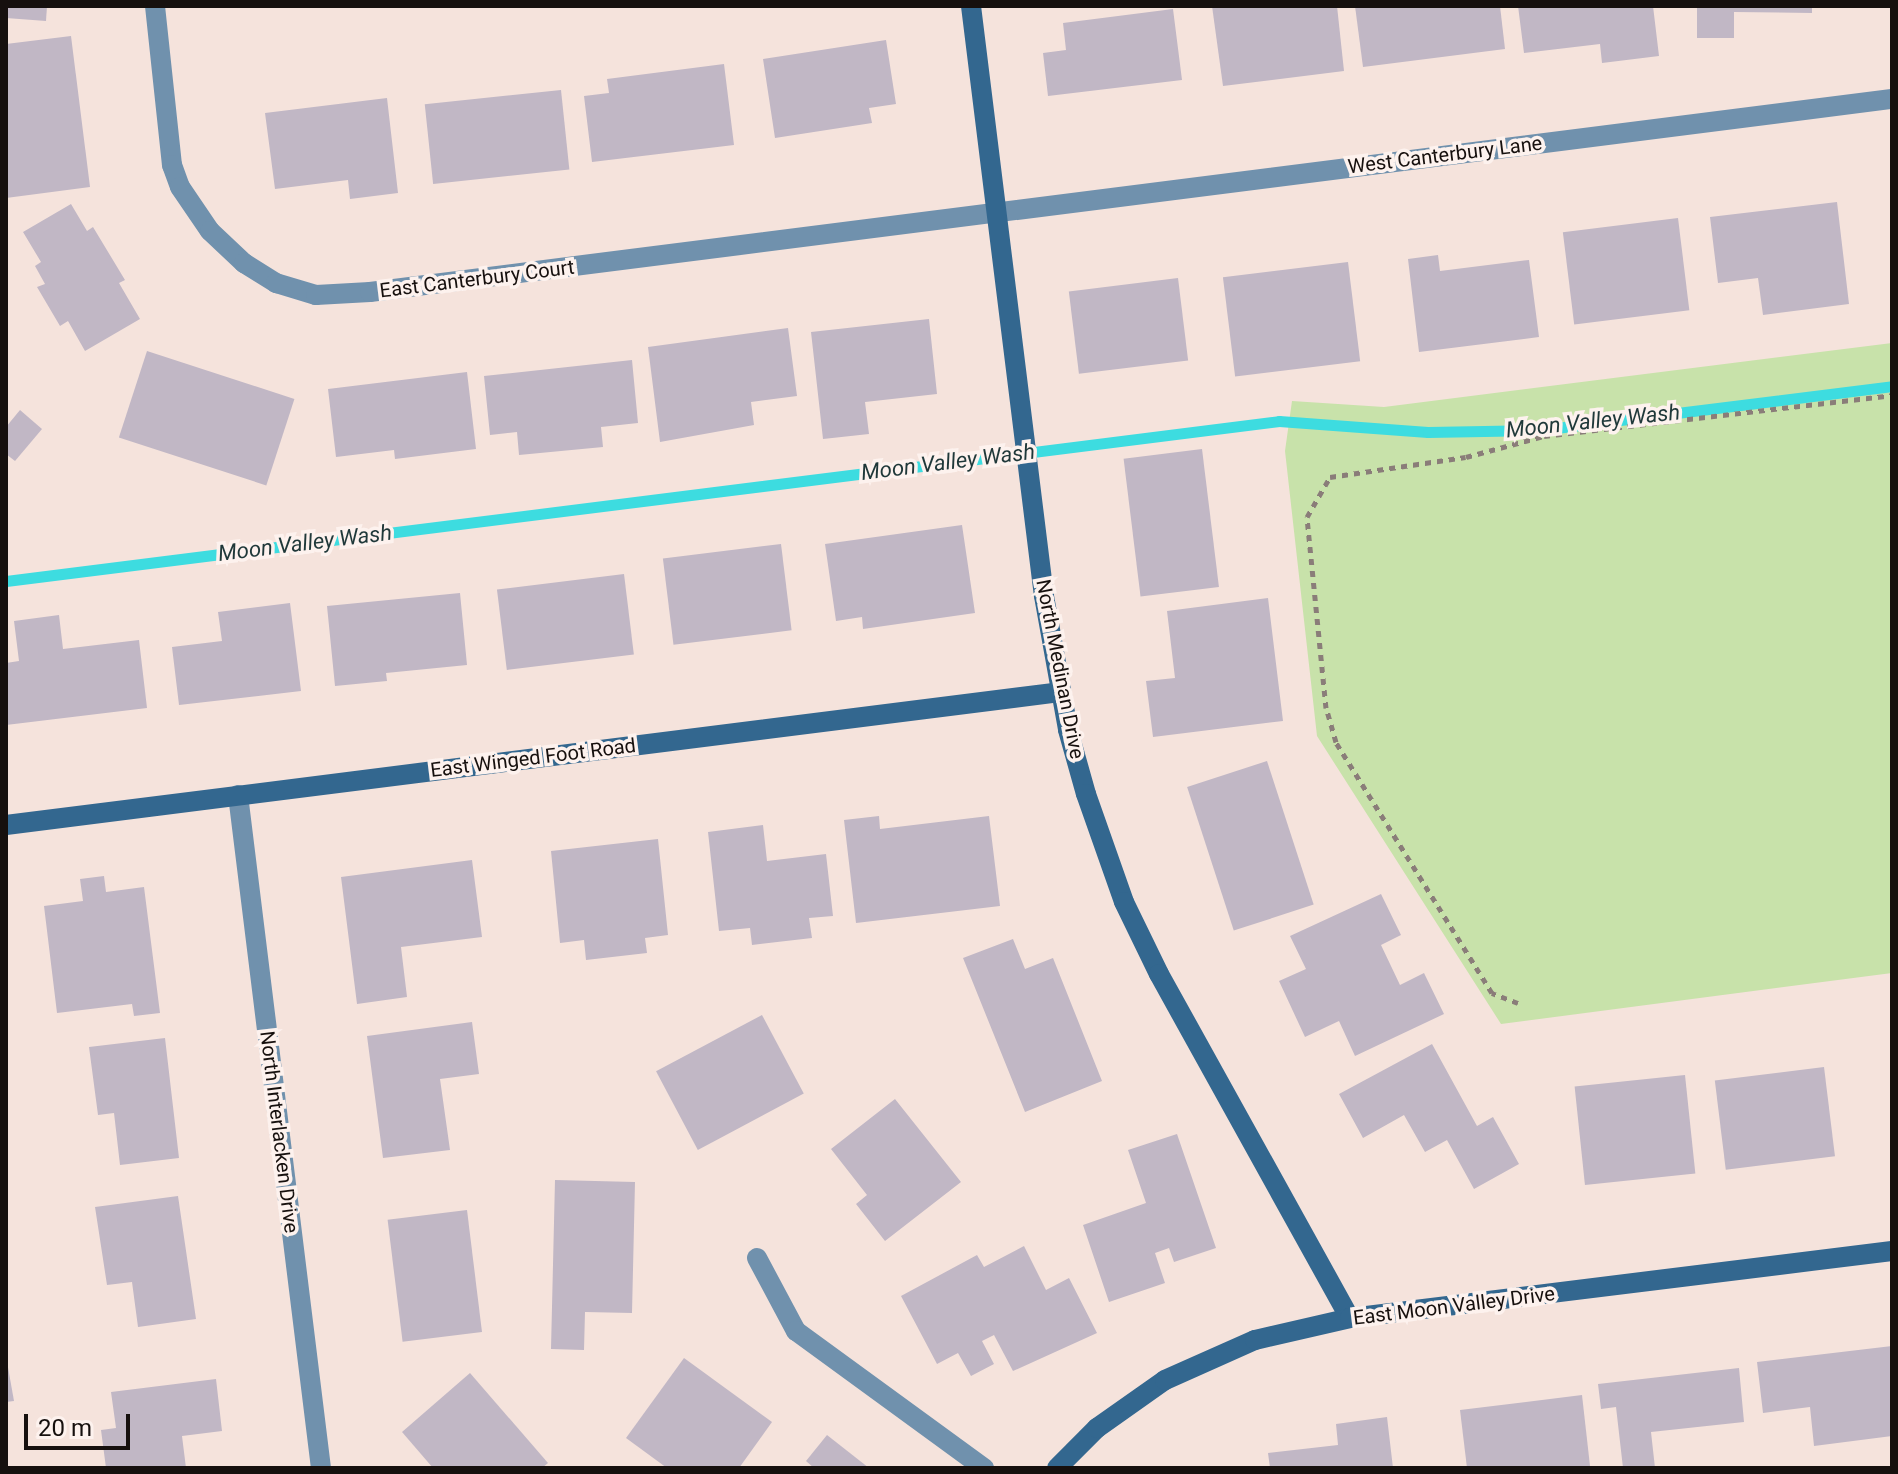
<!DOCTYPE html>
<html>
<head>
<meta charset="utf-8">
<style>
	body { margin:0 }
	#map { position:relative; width:1898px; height:1474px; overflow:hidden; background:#f5e3dc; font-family:Roboto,sans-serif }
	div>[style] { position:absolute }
	.green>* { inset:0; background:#c8e2aa }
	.stream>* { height:11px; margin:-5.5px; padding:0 5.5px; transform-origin:5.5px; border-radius:5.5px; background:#3ddce0 }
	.building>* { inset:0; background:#c1b7c5; transform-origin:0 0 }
	.path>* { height:5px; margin-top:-2.5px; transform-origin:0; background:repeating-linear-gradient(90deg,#8a7d79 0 6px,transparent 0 12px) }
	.street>* { height:20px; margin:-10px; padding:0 10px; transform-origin:10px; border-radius:10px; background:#7091ad }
	.secondary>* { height:20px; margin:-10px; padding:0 10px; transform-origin:10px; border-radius:10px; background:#33678f }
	span { translate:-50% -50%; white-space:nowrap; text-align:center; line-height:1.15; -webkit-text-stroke:7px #fdf2ee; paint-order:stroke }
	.street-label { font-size:20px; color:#16100e }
	.water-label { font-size:22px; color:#1f3839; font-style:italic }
	.frame { position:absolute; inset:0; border:8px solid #16100e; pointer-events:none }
	.scale { position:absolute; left:24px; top:1414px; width:106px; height:36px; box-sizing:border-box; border:4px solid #16100e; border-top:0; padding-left:10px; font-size:24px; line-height:28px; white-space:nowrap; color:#16100e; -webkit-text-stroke:6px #fdf2ee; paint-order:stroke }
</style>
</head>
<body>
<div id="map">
	<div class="green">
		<div style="clip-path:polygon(1892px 343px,1892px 973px,1501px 1024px,1317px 736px,1285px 451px,1292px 401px,1384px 407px)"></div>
	</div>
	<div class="stream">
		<div style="left:6px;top:581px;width:1283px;rotate:-7.16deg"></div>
		<div style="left:1279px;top:421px;width:149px;rotate:4.2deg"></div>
		<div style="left:1428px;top:432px;width:112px;rotate:-1deg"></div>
		<div style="left:1540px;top:430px;width:355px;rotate:-7.1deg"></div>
	</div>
	<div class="building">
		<div style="clip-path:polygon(6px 6px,47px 6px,46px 21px,6px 18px)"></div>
		<div style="clip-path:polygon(1212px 6px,1337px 6px,1344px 71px,1223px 86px)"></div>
		<div style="clip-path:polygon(1355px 6px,1500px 6px,1505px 49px,1363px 67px)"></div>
		<div style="clip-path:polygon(1518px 6px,1653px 6px,1659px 56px,1602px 63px,1600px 44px,1524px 53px)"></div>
		<div style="clip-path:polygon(1697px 6px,1812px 6px,1812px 13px,1734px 12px,1734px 38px,1697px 38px)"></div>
		<div style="clip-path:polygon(1173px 9px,1182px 80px,1048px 96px,1043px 53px,1066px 50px,1063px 23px)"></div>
		<div style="clip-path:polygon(71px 36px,90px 187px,6px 198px,6px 44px)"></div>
		<div style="clip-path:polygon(886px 40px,896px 104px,869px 108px,872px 123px,775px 138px,763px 59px)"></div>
		<div style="clip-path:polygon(724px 64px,734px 145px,592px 162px,584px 96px,609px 93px,607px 79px)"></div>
		<div style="left:561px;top:90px;width:80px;height:137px;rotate:84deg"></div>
		<div style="clip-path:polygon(387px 98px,398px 193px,350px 199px,348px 180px,275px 189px,265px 113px)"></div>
		<div style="clip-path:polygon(1837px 202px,1849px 304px,1763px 315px,1758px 278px,1718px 283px,1710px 217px)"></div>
		<div style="clip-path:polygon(71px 204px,87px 231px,93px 227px,125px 280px,119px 283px,140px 319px,85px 351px,68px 321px,60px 326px,37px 287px,45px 284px,35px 266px,41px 262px,23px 232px)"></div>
		<div style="left:1678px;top:218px;width:93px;height:116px;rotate:83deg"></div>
		<div style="clip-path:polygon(1438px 255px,1440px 271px,1529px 260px,1539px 337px,1419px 352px,1408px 259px)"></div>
		<div style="left:1348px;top:262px;width:100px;height:126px;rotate:83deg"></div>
		<div style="left:1178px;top:278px;width:83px;height:110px;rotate:83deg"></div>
		<div style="clip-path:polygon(929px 319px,937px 394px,865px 402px,869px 434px,823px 439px,811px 332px)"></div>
		<div style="clip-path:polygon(788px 328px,797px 396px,751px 402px,754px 425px,660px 442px,648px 347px)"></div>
		<div style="left:147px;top:351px;width:155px;height:91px;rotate:18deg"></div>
		<div style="clip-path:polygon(632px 360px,638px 423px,601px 427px,603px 447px,519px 455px,517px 432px,490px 435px,484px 376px)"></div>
		<div style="clip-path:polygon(467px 372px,476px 449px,395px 459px,394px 450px,336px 457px,328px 389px)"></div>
		<div style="clip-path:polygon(20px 410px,42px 429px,15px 461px,6px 454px,6px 427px)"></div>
		<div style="left:1202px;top:449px;width:139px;height:79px;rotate:83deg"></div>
		<div style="clip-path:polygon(962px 525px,975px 613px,863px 629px,862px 617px,836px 621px,825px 544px)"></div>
		<div style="left:781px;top:544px;width:87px;height:119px;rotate:83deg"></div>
		<div style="left:624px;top:574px;width:81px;height:128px;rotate:83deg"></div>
		<div style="clip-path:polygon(460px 593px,467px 665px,386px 673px,387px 681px,335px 686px,327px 606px)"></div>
		<div style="clip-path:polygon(1268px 598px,1283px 721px,1153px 737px,1146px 681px,1175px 678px,1167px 611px)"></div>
		<div style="clip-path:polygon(290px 603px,301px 691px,179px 705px,172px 647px,222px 641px,218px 612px)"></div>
		<div style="clip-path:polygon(59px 615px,63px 649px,139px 640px,147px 708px,6px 725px,6px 663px,19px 661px,14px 621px)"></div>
		<div style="left:1267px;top:761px;width:151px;height:84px;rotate:72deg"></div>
		<div style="clip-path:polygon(879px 816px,880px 829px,989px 816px,1000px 906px,856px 923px,844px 820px)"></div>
		<div style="clip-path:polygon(763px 825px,767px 861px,826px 854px,833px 916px,809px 918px,812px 938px,752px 945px,750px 928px,719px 931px,708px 832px)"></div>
		<div style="clip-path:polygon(658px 839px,668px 935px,645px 938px,647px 953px,586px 960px,584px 940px,560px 943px,551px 851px)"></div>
		<div style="clip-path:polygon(472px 860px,482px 937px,401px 947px,407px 997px,357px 1004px,341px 877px)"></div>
		<div style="clip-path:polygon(104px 876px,106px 892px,144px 887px,160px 1013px,134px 1016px,132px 1004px,57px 1013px,44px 906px,83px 901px,80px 879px)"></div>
		<div style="clip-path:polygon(1381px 894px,1401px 935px,1381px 945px,1400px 985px,1424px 973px,1444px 1014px,1355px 1056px,1339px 1021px,1305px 1037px,1279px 981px,1306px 969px,1290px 936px)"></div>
		<div style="clip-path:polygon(1013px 939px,1025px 969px,1053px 958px,1102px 1081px,1025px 1112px,963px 958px)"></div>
		<div style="left:762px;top:1015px;width:89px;height:120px;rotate:62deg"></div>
		<div style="clip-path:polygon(472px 1022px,479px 1074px,440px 1079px,450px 1150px,383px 1158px,367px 1036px)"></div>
		<div style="clip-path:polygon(165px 1038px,179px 1158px,120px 1165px,114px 1113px,98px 1115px,89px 1047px)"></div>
		<div style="clip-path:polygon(1432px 1044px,1477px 1126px,1493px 1117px,1519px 1164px,1474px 1189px,1447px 1140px,1425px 1152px,1404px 1115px,1363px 1138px,1339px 1094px)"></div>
		<div style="left:1824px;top:1067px;width:90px;height:110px;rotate:83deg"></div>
		<div style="left:1685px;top:1075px;width:99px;height:111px;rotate:84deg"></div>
		<div style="clip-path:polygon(895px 1099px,961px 1182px,885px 1241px,856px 1204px,867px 1195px,831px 1149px)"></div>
		<div style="clip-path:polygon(1177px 1134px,1216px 1248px,1174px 1262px,1169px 1248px,1155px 1253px,1165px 1283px,1109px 1302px,1083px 1225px,1146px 1203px,1128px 1150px)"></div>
		<div style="clip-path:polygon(555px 1180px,635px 1182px,632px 1313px,585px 1312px,584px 1350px,551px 1349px)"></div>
		<div style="clip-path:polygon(178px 1196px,196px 1319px,138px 1327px,132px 1282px,107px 1285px,95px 1207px)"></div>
		<div style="left:467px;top:1210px;width:123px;height:80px;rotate:83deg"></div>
		<div style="clip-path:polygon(1024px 1246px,1046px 1290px,1069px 1278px,1097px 1333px,1013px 1371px,994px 1335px,982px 1341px,994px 1364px,971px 1376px,958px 1353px,937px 1364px,901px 1296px,977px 1255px,984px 1267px)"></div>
		<div style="clip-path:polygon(1892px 1346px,1892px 1436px,1814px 1446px,1810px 1407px,1763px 1413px,1757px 1362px)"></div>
		<div style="clip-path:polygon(6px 1356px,14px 1401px,6px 1402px)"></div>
		<div style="clip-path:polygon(684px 1358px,772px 1422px,739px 1468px,667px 1468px,626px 1438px)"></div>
		<div style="clip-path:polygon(1739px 1368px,1744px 1422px,1651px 1432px,1655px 1468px,1623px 1468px,1616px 1407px,1601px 1409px,1598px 1384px)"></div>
		<div style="clip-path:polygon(470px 1373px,548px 1463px,542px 1468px,433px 1468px,402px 1432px)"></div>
		<div style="clip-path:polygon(216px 1379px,222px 1431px,182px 1436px,186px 1468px,106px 1468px,101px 1430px,116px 1428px,111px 1392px)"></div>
		<div style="clip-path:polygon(1582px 1395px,1590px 1466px,1467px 1468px,1460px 1410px)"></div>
		<div style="clip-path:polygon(1387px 1417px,1393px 1468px,1270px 1468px,1268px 1453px,1338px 1445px,1336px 1424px)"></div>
		<div style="clip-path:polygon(827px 1435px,869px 1468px,814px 1468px,806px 1461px)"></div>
	</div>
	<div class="path">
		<div style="left:1518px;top:1003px;width:28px;rotate:-159deg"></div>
		<div style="left:1492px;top:993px;width:296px;rotate:-121.9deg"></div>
		<div style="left:1336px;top:742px;width:35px;rotate:-106deg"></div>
		<div style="left:1326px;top:708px;width:192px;rotate:-95.7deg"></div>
		<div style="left:1307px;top:517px;width:46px;rotate:-60.1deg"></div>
		<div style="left:1330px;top:477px;width:137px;rotate:-8.4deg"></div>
		<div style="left:1466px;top:457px;width:81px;rotate:-15.1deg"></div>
		<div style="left:1544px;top:436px;width:350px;rotate:-6.7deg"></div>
	</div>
	<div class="street">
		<div style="left:155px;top:6px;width:160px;rotate:83.9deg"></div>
		<div style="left:172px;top:165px;width:23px;rotate:70deg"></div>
		<div style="left:180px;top:187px;width:53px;rotate:55.7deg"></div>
		<div style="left:210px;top:231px;width:47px;rotate:43.3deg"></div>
		<div style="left:244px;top:263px;width:38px;rotate:32deg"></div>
		<div style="left:276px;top:283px;width:42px;rotate:16.7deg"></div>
		<div style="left:316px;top:295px;width:54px;rotate:-3.2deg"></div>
		<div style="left:370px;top:292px;width:1534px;rotate:-7.23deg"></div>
		<div style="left:238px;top:795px;width:678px;rotate:82.97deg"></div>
		<div style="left:757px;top:1258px;width:83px;rotate:61.9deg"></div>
		<div style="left:796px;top:1331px;width:233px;rotate:36.1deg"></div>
	</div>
	<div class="secondary">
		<div style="left:971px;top:6px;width:594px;rotate:82.95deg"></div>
		<div style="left:1044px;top:596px;width:136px;rotate:79.8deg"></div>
		<div style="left:1068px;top:730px;width:66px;rotate:74.3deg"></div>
		<div style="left:1086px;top:794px;width:114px;rotate:70.6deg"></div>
		<div style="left:1124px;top:902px;width:80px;rotate:64.1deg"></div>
		<div style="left:1159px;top:974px;width:393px;rotate:61deg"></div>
		<div style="left:6px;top:825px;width:1062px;rotate:-7.19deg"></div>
		<div style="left:1057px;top:1468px;width:57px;rotate:-45deg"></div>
		<div style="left:1097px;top:1428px;width:83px;rotate:-35.2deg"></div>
		<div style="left:1165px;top:1380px;width:98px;rotate:-24deg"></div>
		<div style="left:1255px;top:1340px;width:98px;rotate:-13deg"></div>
		<div style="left:1350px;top:1318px;width:546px;rotate:-7.05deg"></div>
	</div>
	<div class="street-label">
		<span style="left:1445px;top:155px;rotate:-7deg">West Canterbury Lane</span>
		<span style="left:477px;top:279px;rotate:-7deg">East Canterbury Court</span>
		<span style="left:1060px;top:669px;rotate:79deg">North Medinan Drive</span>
		<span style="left:533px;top:758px;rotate:-7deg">East Winged Foot Road</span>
		<span style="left:279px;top:1132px;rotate:83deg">North Interlacken Drive</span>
		<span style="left:1454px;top:1306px;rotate:-7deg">East Moon Valley Drive</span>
	</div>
	<div class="water-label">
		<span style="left:1593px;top:421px;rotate:-6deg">Moon Valley Wash</span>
		<span style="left:948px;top:462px;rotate:-7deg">Moon Valley Wash</span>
		<span style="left:305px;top:543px;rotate:-7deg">Moon Valley Wash</span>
	</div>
	<div class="frame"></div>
	<div class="scale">20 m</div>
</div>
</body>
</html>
